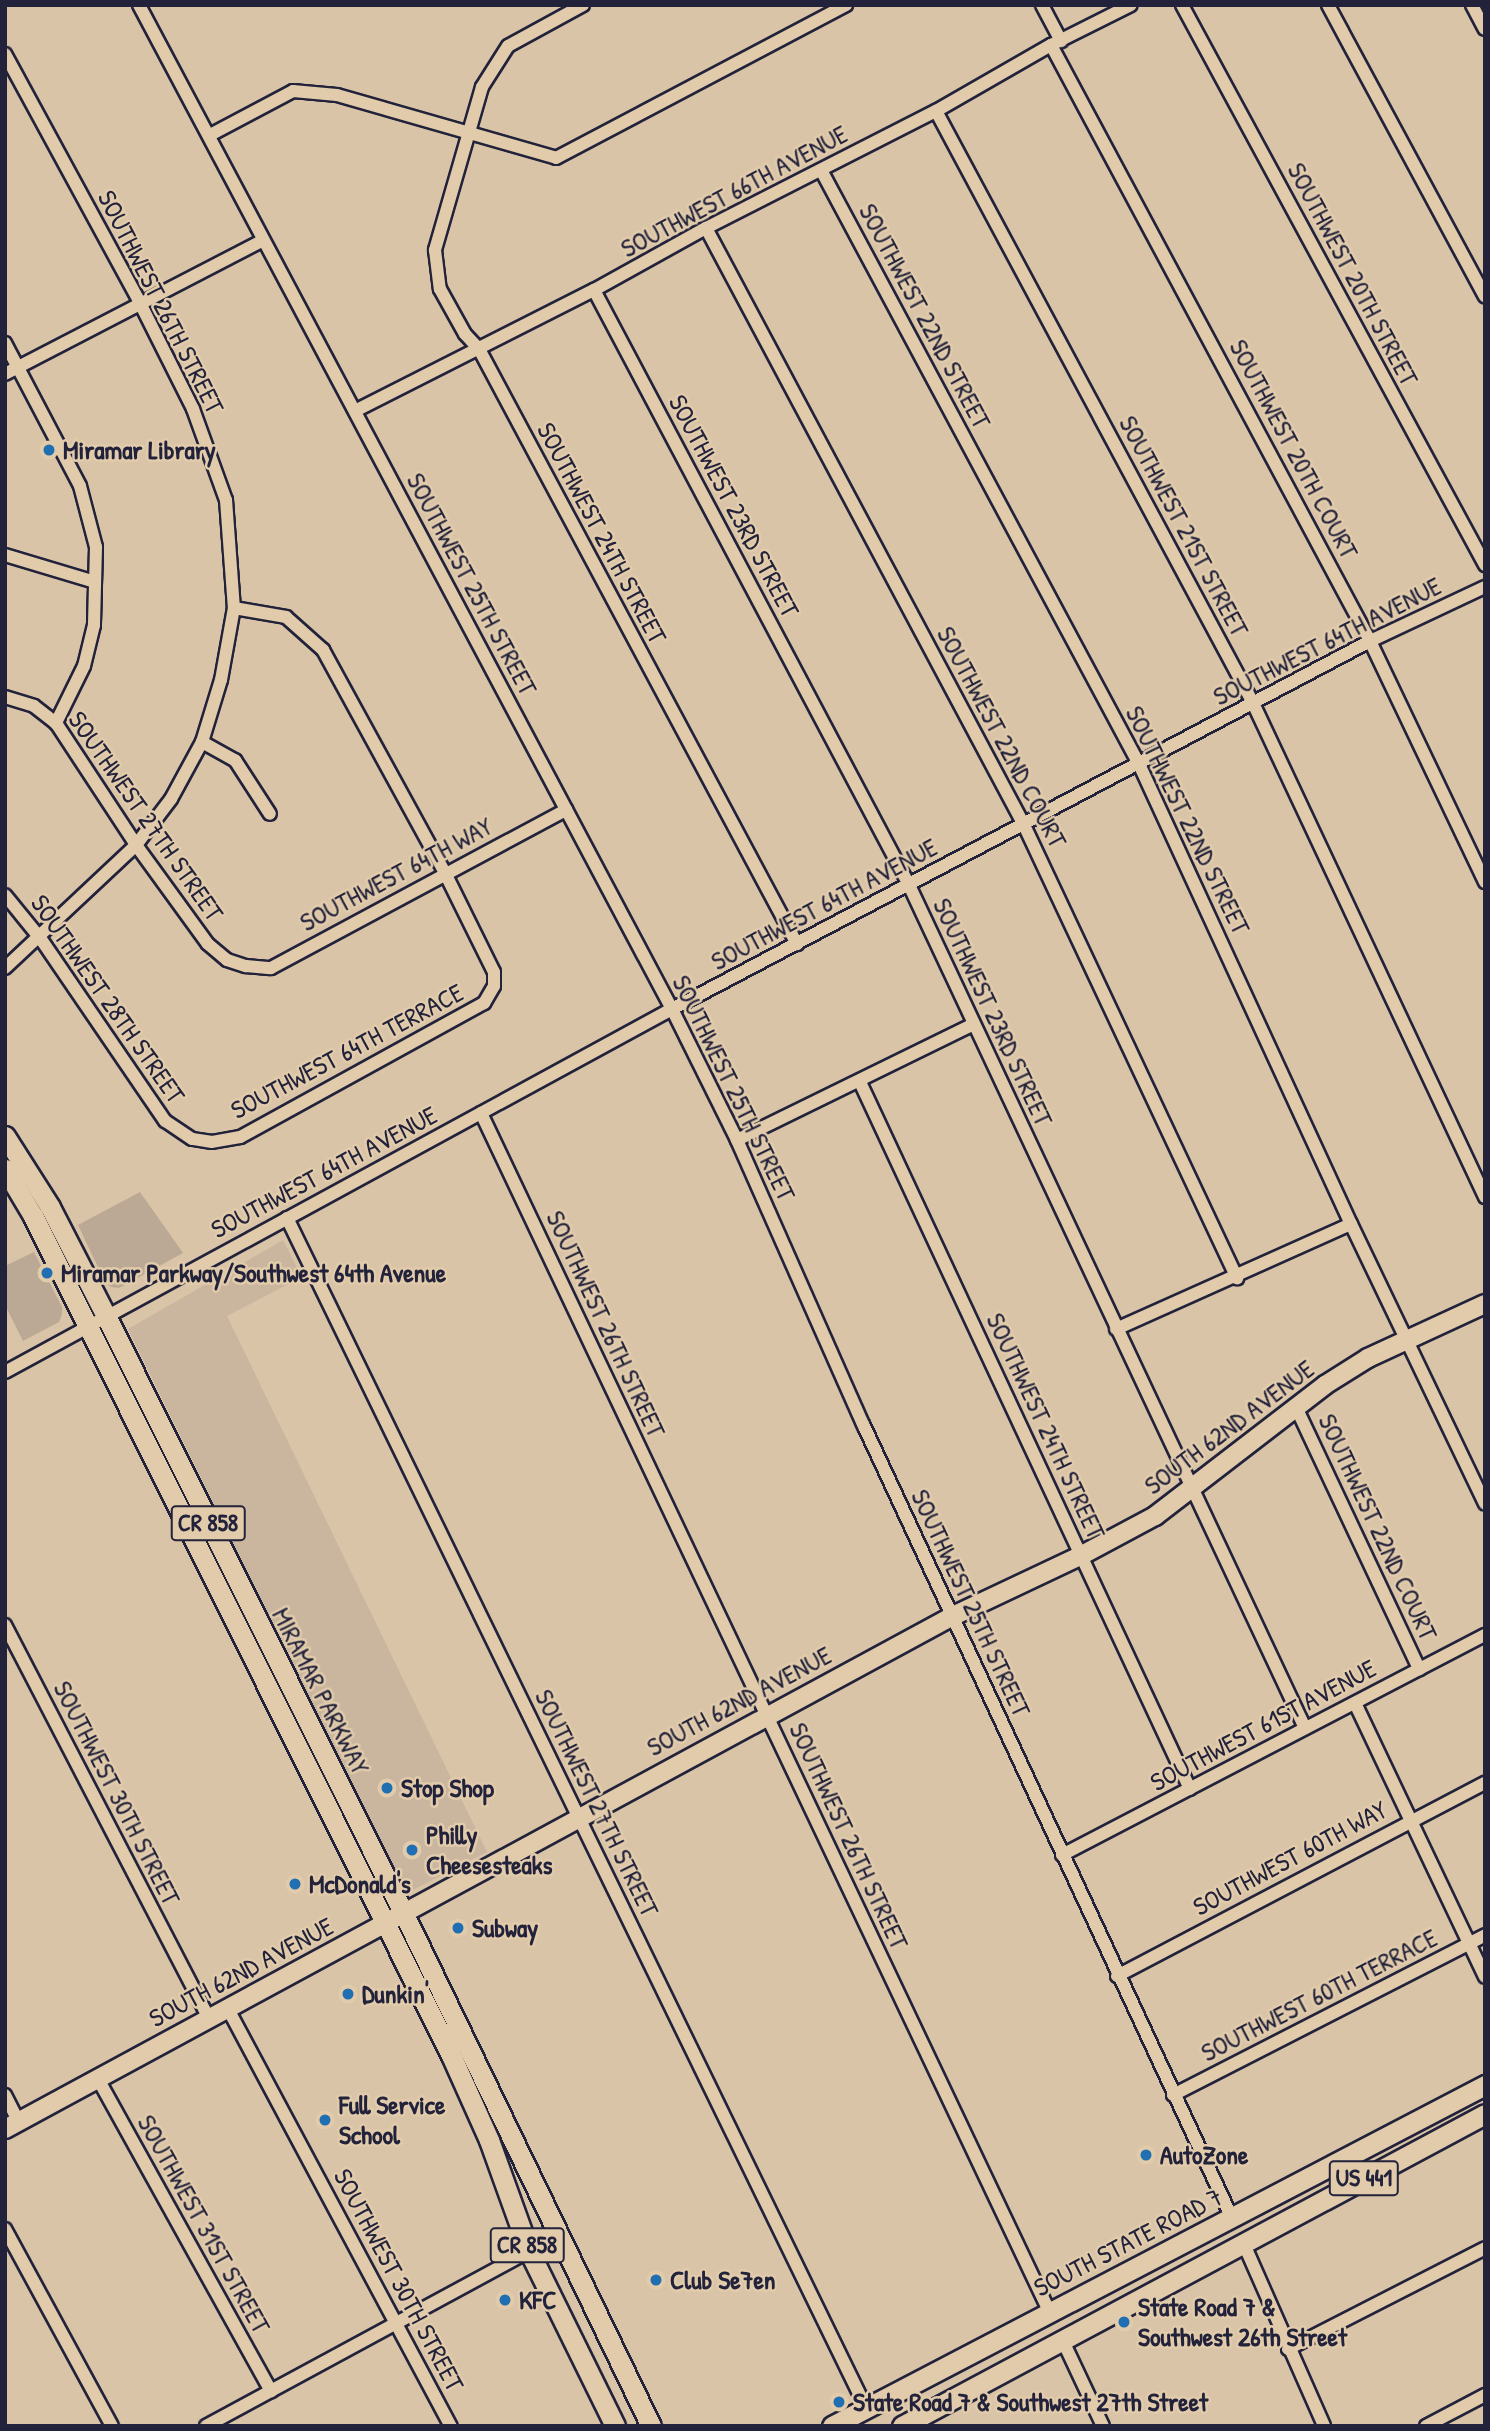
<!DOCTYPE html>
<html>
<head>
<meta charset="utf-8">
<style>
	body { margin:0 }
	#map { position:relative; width:1490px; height:2431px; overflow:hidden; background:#d9c4a7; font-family:"Patrick Hand",sans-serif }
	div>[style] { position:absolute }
	.built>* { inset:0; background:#cab69e }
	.green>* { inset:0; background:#bba995 }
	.roads { filter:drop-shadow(2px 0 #22223b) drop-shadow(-2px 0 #22223b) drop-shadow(0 2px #22223b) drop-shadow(0 -2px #22223b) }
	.street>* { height:12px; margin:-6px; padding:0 6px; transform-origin:6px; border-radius:6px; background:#e1cbab }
	.secondary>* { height:18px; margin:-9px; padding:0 9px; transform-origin:9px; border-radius:9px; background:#e1cbab }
	.primary>* { height:19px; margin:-9.5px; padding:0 9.5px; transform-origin:9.5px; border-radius:9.5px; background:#e1cbab }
	.dots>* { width:19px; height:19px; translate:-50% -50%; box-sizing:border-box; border:4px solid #e1cbab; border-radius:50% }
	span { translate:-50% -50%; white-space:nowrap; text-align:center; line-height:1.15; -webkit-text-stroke:5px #e1cbab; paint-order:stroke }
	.shield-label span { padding:2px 5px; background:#e1cbab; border:2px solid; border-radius:5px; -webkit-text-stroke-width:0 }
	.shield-label { font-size:24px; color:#22223b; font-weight:700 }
	.street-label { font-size:26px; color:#22223b }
	.poi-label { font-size:26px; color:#22223b; font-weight:700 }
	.left { translate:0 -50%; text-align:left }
	.frame { position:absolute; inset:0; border:7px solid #22223b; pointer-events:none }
</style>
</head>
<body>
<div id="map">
	<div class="built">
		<div style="clip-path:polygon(283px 1240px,302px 1277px,227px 1316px,487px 1852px,405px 1894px,128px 1329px)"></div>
	</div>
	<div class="green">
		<div style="clip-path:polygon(140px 1192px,183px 1253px,119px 1288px,111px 1287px,105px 1282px,78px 1225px)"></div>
		<div style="clip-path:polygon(34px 1252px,62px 1307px,62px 1314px,59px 1322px,23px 1341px,5px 1305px,5px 1266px)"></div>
	</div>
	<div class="roads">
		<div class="street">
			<div style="left:139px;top:5px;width:1137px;rotate:62.04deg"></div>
			<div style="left:672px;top:1009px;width:146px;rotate:63.6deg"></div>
			<div style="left:737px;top:1140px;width:313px;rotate:66.1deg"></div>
			<div style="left:864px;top:1426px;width:873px;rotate:65.08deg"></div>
			<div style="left:583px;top:5px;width:85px;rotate:151.3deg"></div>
			<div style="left:508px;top:46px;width:49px;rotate:122.4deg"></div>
			<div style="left:482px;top:87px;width:170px;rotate:106.1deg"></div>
			<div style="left:435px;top:250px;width:39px;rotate:83deg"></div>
			<div style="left:440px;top:289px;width:51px;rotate:60.9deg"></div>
			<div style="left:465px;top:334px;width:21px;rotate:47deg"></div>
			<div style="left:479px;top:349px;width:675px;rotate:61.88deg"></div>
			<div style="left:1042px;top:5px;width:41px;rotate:62.2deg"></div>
			<div style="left:1182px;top:5px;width:637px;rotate:61.58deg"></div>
			<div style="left:1328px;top:5px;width:331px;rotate:61.7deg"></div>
			<div style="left:1472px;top:5px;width:27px;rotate:62deg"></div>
			<div style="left:1051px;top:45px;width:676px;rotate:61.84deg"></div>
			<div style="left:1370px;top:641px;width:267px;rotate:64.5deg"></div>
			<div style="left:5px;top:54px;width:283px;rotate:61.5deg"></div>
			<div style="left:140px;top:303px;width:119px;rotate:63.4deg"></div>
			<div style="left:193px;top:409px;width:97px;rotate:70.1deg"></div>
			<div style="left:226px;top:500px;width:108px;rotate:85.8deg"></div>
			<div style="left:234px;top:608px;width:53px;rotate:9.8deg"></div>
			<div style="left:286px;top:617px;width:50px;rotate:41.7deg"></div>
			<div style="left:323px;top:650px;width:254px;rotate:61.3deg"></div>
			<div style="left:445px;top:873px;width:110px;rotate:63.7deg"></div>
			<div style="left:494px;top:972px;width:14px;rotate:90deg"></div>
			<div style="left:494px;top:986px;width:20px;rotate:120deg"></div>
			<div style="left:484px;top:1003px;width:278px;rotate:151.2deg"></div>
			<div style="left:240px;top:1137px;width:28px;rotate:170deg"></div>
			<div style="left:212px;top:1142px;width:20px;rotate:-171deg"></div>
			<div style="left:192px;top:1139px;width:32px;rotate:-146deg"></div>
			<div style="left:165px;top:1121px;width:222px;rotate:-124.3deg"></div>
			<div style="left:40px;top:938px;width:55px;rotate:-129.1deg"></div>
			<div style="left:936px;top:111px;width:672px;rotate:61.83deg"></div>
			<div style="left:1253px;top:703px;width:546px;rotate:64.84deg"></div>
			<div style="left:210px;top:135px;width:94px;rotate:-27.9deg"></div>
			<div style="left:293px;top:91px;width:44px;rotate:5.2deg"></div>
			<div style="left:337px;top:95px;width:228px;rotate:16deg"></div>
			<div style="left:556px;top:158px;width:328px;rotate:-27.8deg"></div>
			<div style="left:821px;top:170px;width:674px;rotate:61.84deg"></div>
			<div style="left:1139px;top:764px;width:507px;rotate:65.26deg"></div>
			<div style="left:1351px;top:1224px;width:310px;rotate:64.4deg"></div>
			<div style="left:706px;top:228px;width:676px;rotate:61.96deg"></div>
			<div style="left:1024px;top:825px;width:501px;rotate:64.82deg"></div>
			<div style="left:594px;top:290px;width:673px;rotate:62.1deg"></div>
			<div style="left:909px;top:885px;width:931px;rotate:64.84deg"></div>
			<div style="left:5px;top:343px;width:161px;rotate:62.3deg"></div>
			<div style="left:80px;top:486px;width:63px;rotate:75.3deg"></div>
			<div style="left:96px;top:547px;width:78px;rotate:91.5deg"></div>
			<div style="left:94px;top:625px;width:42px;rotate:103.7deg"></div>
			<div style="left:84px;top:666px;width:64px;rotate:116.2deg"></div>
			<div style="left:5px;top:374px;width:289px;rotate:-27.4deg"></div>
			<div style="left:355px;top:411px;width:268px;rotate:-26.9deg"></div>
			<div style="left:594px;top:290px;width:128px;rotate:-29deg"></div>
			<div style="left:706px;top:228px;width:258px;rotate:-27deg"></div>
			<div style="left:936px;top:111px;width:133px;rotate:-29.9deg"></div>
			<div style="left:1051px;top:45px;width:89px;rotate:-26.6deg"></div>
			<div style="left:5px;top:555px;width:94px;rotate:16.7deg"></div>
			<div style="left:5px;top:697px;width:30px;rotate:17deg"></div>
			<div style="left:34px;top:706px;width:28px;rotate:38deg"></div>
			<div style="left:56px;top:723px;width:146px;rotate:56.7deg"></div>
			<div style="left:136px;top:845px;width:122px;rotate:54deg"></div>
			<div style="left:208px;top:944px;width:25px;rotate:40deg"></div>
			<div style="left:227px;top:960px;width:20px;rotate:18deg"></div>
			<div style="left:246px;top:966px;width:25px;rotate:5deg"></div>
			<div style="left:271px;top:968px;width:335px;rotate:-28.2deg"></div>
			<div style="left:202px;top:742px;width:38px;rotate:29deg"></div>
			<div style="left:235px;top:760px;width:64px;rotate:57.1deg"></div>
			<div style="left:5px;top:968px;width:180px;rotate:-43.2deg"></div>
			<div style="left:136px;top:845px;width:58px;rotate:-52.7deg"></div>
			<div style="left:171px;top:799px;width:65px;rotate:-61.5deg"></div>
			<div style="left:202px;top:742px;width:65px;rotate:-73deg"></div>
			<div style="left:221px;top:680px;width:73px;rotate:-79.8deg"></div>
			<div style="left:860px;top:1082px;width:780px;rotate:64.98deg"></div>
			<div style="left:481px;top:1113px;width:1328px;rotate:64.63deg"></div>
			<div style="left:737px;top:1140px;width:262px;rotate:-26.1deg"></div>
			<div style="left:287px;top:1218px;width:1323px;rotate:64.05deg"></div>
			<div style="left:1116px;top:1329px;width:257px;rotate:-24.1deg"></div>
			<div style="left:5px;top:1372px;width:759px;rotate:-28.56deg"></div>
			<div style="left:672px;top:1009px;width:789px;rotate:-27.8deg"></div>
			<div style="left:1370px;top:641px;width:127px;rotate:-25.2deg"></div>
			<div style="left:1295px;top:1405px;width:292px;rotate:64.8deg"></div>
			<div style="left:5px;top:1625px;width:444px;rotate:62.6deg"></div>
			<div style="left:1355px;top:1703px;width:303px;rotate:64.6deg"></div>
			<div style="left:1062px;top:1855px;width:477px;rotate:-27.5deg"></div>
			<div style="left:1117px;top:1976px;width:416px;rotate:-27.7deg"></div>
			<div style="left:228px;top:2009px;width:473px;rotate:61.9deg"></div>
			<div style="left:98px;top:2079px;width:357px;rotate:61deg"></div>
			<div style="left:5px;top:2095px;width:30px;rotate:63deg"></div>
			<div style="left:1173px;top:2095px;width:351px;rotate:-27.1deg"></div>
			<div style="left:5px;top:2229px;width:224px;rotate:61.5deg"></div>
			<div style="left:1243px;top:2242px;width:201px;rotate:66.2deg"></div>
			<div style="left:1062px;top:2339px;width:96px;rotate:64.8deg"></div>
			<div style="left:1288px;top:2349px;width:221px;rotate:-27.1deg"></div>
			<div style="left:206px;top:2426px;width:367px;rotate:-28.4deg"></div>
			<div style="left:1426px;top:2426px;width:67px;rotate:-27.7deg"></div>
		</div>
		<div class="secondary">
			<div style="left:5px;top:2129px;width:1078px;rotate:-28.42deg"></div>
			<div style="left:953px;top:1616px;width:143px;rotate:-25.3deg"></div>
			<div style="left:1082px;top:1555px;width:83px;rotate:-28.1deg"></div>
			<div style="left:1155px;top:1516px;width:215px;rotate:-37.6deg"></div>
			<div style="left:1325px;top:1385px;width:51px;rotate:-32.1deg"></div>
			<div style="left:1368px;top:1358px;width:129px;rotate:-24.8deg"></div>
		</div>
		<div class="primary">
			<div style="left:5px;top:1136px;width:84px;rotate:57.6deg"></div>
			<div style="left:50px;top:1207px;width:123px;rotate:62.8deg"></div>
			<div style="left:106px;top:1316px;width:668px;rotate:63.51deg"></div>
			<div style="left:404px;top:1914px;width:568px;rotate:64.25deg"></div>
			<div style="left:5px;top:1169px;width:55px;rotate:59.2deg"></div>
			<div style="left:33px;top:1216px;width:937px;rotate:63.52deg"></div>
			<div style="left:451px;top:2055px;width:93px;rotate:65.9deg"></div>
			<div style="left:489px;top:2140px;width:118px;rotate:70.2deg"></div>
			<div style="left:529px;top:2251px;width:195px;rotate:63.8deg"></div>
			<div style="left:832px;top:2426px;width:737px;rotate:-27.57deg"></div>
			<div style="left:902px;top:2426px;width:661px;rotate:-28.15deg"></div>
		</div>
	</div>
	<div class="dots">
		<div style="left:49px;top:450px;background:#1f6fb2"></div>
		<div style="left:47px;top:1273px;background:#1f6fb2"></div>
		<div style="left:387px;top:1788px;background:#1f6fb2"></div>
		<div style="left:412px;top:1850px;background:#1f6fb2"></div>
		<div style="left:295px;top:1884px;background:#1f6fb2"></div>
		<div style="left:458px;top:1928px;background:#1f6fb2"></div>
		<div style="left:348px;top:1994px;background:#1f6fb2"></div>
		<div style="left:325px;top:2120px;background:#1f6fb2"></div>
		<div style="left:1146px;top:2155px;background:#1f6fb2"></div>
		<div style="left:656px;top:2280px;background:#1f6fb2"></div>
		<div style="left:505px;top:2300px;background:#1f6fb2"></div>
		<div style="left:1124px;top:2322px;background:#1f6fb2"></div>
		<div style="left:839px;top:2402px;background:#1f6fb2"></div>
	</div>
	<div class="shield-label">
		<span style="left:208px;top:1523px">CR 858</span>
		<span style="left:1364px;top:2178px">US 441</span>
		<span style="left:527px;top:2245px">CR 858</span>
	</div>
	<div class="street-label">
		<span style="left:734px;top:191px;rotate:-28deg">SOUTHWEST 66TH AVENUE</span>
		<span style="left:1353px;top:274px;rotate:62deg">SOUTHWEST 20TH STREET</span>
		<span style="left:161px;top:302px;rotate:63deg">SOUTHWEST 26TH STREET</span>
		<span style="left:925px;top:316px;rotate:62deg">SOUTHWEST 22ND STREET</span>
		<span style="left:1294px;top:449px;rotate:62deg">SOUTHWEST 20TH COURT</span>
		<span style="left:734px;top:506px;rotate:62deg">SOUTHWEST 23RD STREET</span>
		<span style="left:1184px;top:526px;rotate:62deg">SOUTHWEST 21ST STREET</span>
		<span style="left:602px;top:533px;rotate:62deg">SOUTHWEST 24TH STREET</span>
		<span style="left:472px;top:584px;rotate:62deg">SOUTHWEST 25TH STREET</span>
		<span style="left:1327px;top:641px;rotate:-27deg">SOUTHWEST 64TH AVENUE</span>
		<span style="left:1002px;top:737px;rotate:62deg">SOUTHWEST 22ND COURT</span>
		<span style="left:146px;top:816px;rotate:55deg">SOUTHWEST 27TH STREET</span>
		<span style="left:1188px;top:820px;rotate:64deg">SOUTHWEST 22ND STREET</span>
		<span style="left:396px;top:874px;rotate:-28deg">SOUTHWEST 64TH WAY</span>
		<span style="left:824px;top:904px;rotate:-28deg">SOUTHWEST 64TH AVENUE</span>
		<span style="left:108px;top:999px;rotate:55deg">SOUTHWEST 28TH STREET</span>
		<span style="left:993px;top:1012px;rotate:65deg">SOUTHWEST 23RD STREET</span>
		<span style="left:347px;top:1051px;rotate:-28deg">SOUTHWEST 64TH TERRACE</span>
		<span style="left:734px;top:1088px;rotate:64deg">SOUTHWEST 25TH STREET</span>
		<span style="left:324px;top:1172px;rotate:-28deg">SOUTHWEST 64TH AVENUE</span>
		<span style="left:606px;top:1324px;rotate:65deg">SOUTHWEST 26TH STREET</span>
		<span style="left:1046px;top:1426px;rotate:65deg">SOUTHWEST 24TH STREET</span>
		<span style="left:1229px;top:1427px;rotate:-37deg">SOUTH 62ND AVENUE</span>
		<span style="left:1378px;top:1527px;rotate:65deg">SOUTHWEST 22ND COURT</span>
		<span style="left:971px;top:1603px;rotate:65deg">SOUTHWEST 25TH STREET</span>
		<span style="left:321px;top:1691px;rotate:63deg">MIRAMAR PARKWAY</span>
		<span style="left:739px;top:1701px;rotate:-28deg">SOUTH 62ND AVENUE</span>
		<span style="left:1263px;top:1725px;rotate:-28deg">SOUTHWEST 61ST AVENUE</span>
		<span style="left:117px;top:1793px;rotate:63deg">SOUTHWEST 30TH STREET</span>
		<span style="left:597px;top:1803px;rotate:64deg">SOUTHWEST 27TH STREET</span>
		<span style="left:849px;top:1836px;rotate:65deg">SOUTHWEST 26TH STREET</span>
		<span style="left:1290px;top:1858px;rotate:-28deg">SOUTHWEST 60TH WAY</span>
		<span style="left:241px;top:1972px;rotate:-28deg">SOUTH 62ND AVENUE</span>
		<span style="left:1319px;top:1995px;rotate:-27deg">SOUTHWEST 60TH TERRACE</span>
		<span style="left:204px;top:2224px;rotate:61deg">SOUTHWEST 31ST STREET</span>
		<span style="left:1128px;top:2242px;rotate:-27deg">SOUTH STATE ROAD 7</span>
		<span style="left:399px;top:2280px;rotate:62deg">SOUTHWEST 30TH STREET</span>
	</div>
	<div class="poi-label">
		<span class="left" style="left:63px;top:450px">Miramar Library</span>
		<span class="left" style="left:61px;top:1273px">Miramar Parkway/Southwest 64th Avenue</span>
		<span class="left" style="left:401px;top:1788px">Stop Shop</span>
		<span class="left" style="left:426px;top:1850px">Philly<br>Cheesesteaks</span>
		<span class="left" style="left:309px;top:1884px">McDonald's</span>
		<span class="left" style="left:472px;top:1928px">Subway</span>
		<span class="left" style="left:362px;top:1994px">Dunkin'</span>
		<span class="left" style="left:339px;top:2120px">Full Service<br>School</span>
		<span class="left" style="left:1160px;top:2155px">AutoZone</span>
		<span class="left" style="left:670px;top:2280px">Club Se7en</span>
		<span class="left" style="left:519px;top:2300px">KFC</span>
		<span class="left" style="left:1138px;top:2322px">State Road 7 &amp;<br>Southwest 26th Street</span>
		<span class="left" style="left:853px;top:2402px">State Road 7 &amp; Southwest 27th Street</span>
	</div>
	<div class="frame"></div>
</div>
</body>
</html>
